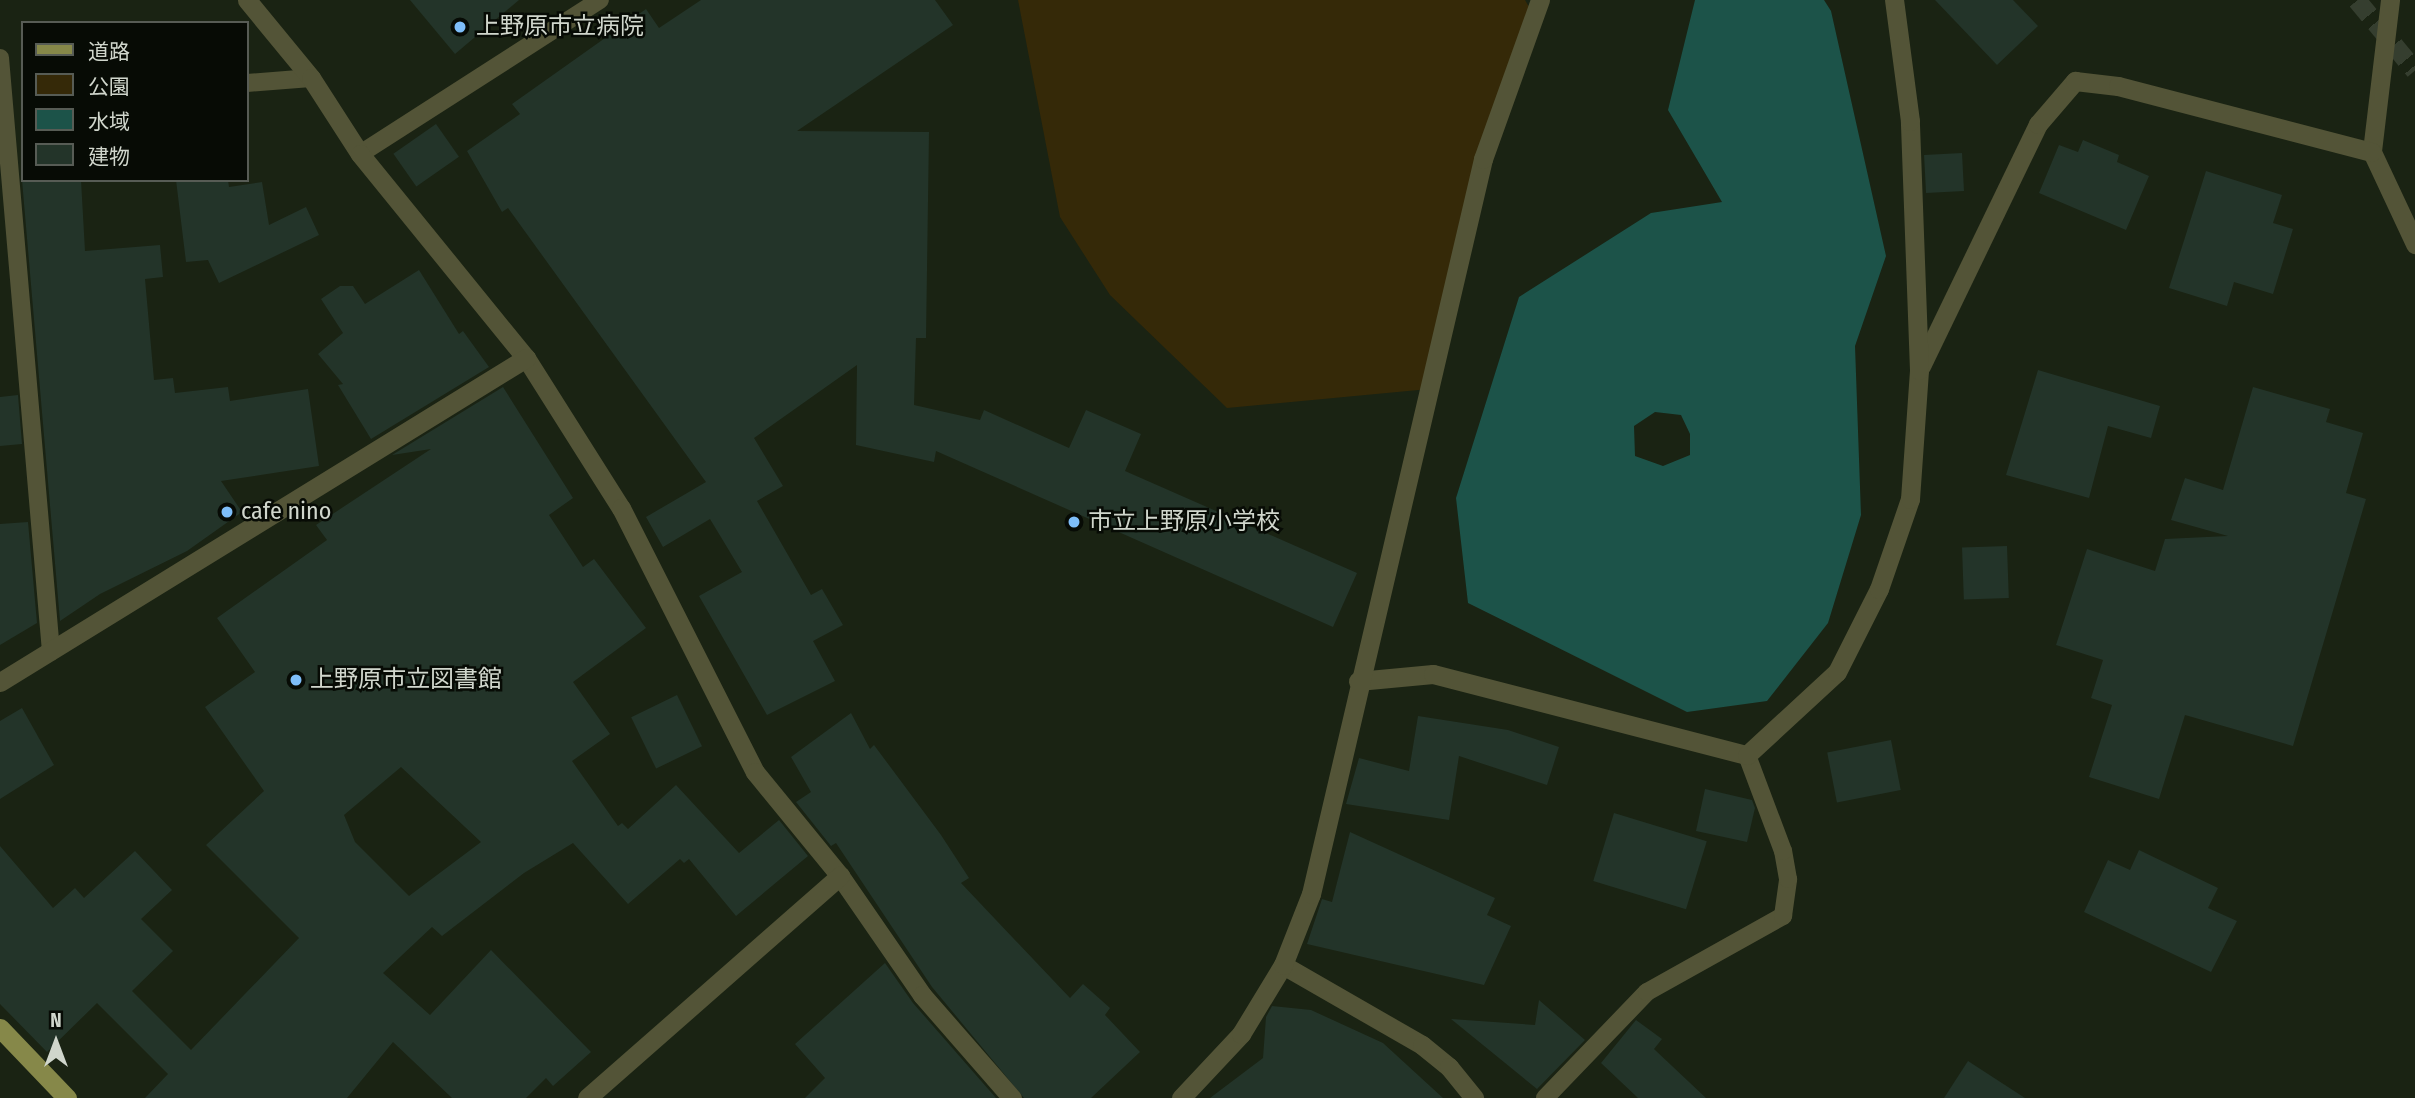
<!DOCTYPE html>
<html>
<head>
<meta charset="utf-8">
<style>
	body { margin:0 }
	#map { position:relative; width:2415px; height:1098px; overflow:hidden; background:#1a2313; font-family:"Fira Sans Condensed","Noto Sans JP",sans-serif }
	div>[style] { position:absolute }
	.green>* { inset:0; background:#352908 }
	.water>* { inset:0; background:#1c5349 }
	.building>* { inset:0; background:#233429; transform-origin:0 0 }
	.tertiary-tunnel>* { height:19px; margin-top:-9.5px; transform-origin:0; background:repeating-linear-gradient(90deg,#353e2f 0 19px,transparent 0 29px) }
	.service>* { height:18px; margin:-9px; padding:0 9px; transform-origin:9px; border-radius:9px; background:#535437 }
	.minor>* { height:19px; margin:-9.5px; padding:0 9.5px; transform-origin:9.5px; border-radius:9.5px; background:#535437 }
	.primary>* { height:19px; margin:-9.5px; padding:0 9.5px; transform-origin:9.5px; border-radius:9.5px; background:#868849 }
	.dots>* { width:19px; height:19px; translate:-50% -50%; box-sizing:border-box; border:4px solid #070b05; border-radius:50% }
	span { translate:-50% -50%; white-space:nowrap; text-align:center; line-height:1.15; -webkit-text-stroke:5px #070b05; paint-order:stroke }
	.poi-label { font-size:24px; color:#d0d6cc }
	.left { translate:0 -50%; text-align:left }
	.legend { position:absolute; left:21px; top:21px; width:228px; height:161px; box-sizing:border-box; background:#070b05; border:2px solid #575c55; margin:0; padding:9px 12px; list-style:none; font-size:21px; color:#d0d6cc }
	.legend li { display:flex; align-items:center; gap:14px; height:35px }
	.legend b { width:35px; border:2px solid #575c55 }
	.north { position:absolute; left:21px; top:1007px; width:70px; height:70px; -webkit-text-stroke:5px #070b05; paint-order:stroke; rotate:0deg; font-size:19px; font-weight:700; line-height:28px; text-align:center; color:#d0d6cc }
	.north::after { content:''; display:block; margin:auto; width:24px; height:32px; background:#d0d6cc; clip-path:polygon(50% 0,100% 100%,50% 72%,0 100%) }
</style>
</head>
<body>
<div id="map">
	<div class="green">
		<div style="clip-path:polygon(1018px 0,1525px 0,1536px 19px,1483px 159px,1429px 389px,1227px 408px,1110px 295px,1060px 217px)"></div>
	</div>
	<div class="water">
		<div style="clip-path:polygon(evenodd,1695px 0,1824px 0,1831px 11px,1886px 256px,1855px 346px,1861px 515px,1828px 623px,1767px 701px,1687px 712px,1468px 603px,1456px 498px,1519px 297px,1651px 213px,1722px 202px,1668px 110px,1695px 0,1655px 412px,1681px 415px,1690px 434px,1690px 455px,1663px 466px,1635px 456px,1634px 426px,1655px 412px)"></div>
	</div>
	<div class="building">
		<div style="clip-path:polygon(410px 0,519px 0,455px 54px)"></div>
		<div style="clip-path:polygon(701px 0,935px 0,953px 25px,797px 131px,929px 132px,926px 338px,916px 338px,914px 405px,980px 420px,984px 410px,1069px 448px,1086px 410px,1141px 434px,1125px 471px,1357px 573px,1333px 627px,936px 451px,934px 462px,856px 445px,857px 365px,754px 438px,783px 486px,757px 501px,811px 595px,822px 589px,843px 625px,813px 641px,835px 681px,767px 715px,699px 596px,742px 572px,710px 519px,663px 547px,646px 517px,706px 482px,508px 208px,502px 212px,467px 151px,520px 114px,512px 104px,646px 9px,659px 28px)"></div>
		<div style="clip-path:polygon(1935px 0,2013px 0,2038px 26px,1997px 65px)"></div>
		<div style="left:436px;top:124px;width:40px;height:52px;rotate:55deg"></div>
		<div style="clip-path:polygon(2083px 140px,2119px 155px,2117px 162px,2149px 176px,2126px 230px,2039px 193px,2059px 145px,2078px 152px)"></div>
		<div style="left:1962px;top:153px;width:38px;height:38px;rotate:87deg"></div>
		<div style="clip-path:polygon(2206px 171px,2282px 195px,2273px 223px,2293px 229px,2273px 294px,2234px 282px,2227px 306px,2169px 288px)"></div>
		<div style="clip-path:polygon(22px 180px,81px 180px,85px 251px,160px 245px,163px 277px,145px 279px,154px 380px,173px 378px,175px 393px,228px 387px,230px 401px,308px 389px,319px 466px,221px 481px,242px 512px,187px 551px,100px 594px,60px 621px)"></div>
		<div style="clip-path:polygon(176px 180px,228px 180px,229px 187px,262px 182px,269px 225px,306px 207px,319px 235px,219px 283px,208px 260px,186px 262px)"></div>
		<div style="clip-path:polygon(419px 270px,459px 334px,463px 331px,489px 367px,371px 439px,338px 385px,343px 384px,318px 354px,343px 333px,321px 299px,340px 286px,353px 286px,365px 304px)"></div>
		<div style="clip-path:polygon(2038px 370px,2160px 406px,2151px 438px,2108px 426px,2089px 498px,2006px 475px)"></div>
		<div style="clip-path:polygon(evenodd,503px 387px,573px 498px,549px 515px,583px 567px,594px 559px,646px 628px,573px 682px,610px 734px,572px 761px,618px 826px,622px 823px,628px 829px,676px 785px,739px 853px,779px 820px,808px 856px,736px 916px,689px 859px,684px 863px,680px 859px,628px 904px,573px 843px,524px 873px,442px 936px,432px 927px,383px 973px,430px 1015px,491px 950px,591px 1052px,553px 1086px,546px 1078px,526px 1098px,452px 1098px,393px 1042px,347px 1098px,145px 1098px,168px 1074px,97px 1003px,47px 1052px,0 1004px,0 846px,53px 908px,75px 888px,84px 898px,135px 851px,172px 890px,141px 919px,173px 951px,132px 991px,191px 1050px,299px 938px,206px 845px,264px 791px,205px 707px,255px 672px,217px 618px,327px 540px,316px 525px,431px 449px,392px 455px,503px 387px,401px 767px,481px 842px,409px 896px,355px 842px,344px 815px,401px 767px)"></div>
		<div style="clip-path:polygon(2253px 387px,2330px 409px,2326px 422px,2363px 433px,2346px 493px,2366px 499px,2293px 746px,2185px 715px,2159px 799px,2089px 777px,2112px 705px,2091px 698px,2103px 660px,2056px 645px,2087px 549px,2155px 571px,2165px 539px,2228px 536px,2171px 520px,2185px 478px,2223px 490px)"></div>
		<div style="clip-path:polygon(18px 395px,22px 444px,0 446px,0 397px)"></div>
		<div style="clip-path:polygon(28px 522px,37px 623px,0 645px,0 524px)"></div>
		<div style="left:2007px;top:546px;width:52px;height:45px;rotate:88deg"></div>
		<div style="left:677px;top:695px;width:57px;height:51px;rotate:64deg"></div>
		<div style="clip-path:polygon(22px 708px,54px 765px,0 799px,0 721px)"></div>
		<div style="clip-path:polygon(851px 713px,870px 749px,874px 745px,941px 835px,969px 878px,961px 883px,1070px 998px,1083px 984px,1110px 1008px,1105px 1015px,1140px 1052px,1091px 1098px,1024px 1098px,932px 987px,836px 843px,831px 846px,796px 802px,811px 792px,791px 757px)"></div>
		<div style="clip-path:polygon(1418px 716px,1508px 730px,1559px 747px,1547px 785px,1459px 756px,1449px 820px,1346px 804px,1359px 758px,1409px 771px)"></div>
		<div style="left:1891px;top:740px;width:51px;height:65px;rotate:79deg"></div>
		<div style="clip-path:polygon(1705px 789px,1752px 800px,1755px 808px,1747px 842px,1696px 831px)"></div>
		<div style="left:1614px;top:813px;width:97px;height:71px;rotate:17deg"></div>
		<div style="clip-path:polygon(1350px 832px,1495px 898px,1487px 915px,1511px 926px,1484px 985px,1307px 944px,1322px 899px,1332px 902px)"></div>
		<div style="clip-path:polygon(2139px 850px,2218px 888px,2208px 908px,2237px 921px,2211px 972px,2084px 912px,2108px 860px,2130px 870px)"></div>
		<div style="clip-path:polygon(885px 963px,913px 1003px,996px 1098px,805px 1098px,825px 1078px,795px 1044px)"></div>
		<div style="clip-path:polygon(1539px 1000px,1585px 1040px,1537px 1089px,1451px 1019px,1535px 1025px)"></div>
		<div style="clip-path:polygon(1272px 1006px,1311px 1010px,1383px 1043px,1443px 1098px,1210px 1098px,1263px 1058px,1266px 1017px)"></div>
		<div style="clip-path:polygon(1636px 1020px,1662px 1039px,1654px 1049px,1706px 1098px,1638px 1098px,1601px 1063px)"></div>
		<div style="clip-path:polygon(1968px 1061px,2025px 1098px,1944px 1098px)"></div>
	</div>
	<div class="tertiary-tunnel">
		<div style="left:2357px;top:0;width:91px;rotate:50.4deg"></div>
	</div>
	<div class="service">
		<div style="left:0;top:58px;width:596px;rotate:85.09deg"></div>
		<div style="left:247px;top:83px;width:64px;rotate:-4.5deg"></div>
		<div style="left:360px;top:154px;width:285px;rotate:-32.7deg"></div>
		<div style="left:1545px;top:1098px;width:147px;rotate:-46.1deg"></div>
		<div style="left:1647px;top:992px;width:156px;rotate:-29.2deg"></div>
		<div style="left:1783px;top:916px;width:37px;rotate:-82deg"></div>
		<div style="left:1788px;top:879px;width:28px;rotate:-100deg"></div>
		<div style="left:1783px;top:851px;width:103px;rotate:-110.6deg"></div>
	</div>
	<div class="minor">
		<div style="left:247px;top:0;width:101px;rotate:50.6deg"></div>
		<div style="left:311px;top:78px;width:90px;rotate:57.2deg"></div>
		<div style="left:360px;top:154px;width:263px;rotate:50.9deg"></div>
		<div style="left:526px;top:358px;width:178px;rotate:57.7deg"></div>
		<div style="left:621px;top:508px;width:296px;rotate:63.1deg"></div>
		<div style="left:755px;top:772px;width:134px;rotate:50.7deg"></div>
		<div style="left:840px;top:876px;width:145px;rotate:55.4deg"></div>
		<div style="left:922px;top:995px;width:137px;rotate:48.9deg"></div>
		<div style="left:2390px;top:0;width:153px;rotate:96.8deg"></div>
		<div style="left:2372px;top:152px;width:102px;rotate:64.9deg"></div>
		<div style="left:1921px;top:366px;width:269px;rotate:-64.2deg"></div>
		<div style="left:2038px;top:124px;width:57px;rotate:-49.3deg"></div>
		<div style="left:2075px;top:81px;width:43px;rotate:6.6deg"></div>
		<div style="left:2118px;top:86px;width:262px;rotate:14.6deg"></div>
		<div style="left:1358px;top:681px;width:75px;rotate:-5.3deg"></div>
		<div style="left:1433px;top:674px;width:324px;rotate:14.5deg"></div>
		<div style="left:1747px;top:755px;width:122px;rotate:-42.7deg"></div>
		<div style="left:1837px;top:672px;width:93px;rotate:-63.2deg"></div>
		<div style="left:1879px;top:589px;width:95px;rotate:-71deg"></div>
		<div style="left:1910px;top:499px;width:129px;rotate:-86deg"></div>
		<div style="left:1919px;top:370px;width:249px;rotate:-92.1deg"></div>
		<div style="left:1910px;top:121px;width:122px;rotate:-97.5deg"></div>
		<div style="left:0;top:682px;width:618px;rotate:-31.63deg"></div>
		<div style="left:1283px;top:965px;width:160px;rotate:29.9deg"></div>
		<div style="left:1422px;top:1045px;width:35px;rotate:39deg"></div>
		<div style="left:1449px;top:1067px;width:40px;rotate:51deg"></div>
		<div style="left:587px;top:1098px;width:337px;rotate:-41.3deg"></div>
		<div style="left:1181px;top:1098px;width:88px;rotate:-46.8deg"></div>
		<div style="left:1241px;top:1034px;width:81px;rotate:-58.7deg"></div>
		<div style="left:1283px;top:965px;width:76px;rotate:-68.5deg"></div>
		<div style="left:1311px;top:894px;width:755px;rotate:-76.83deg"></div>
		<div style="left:1483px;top:159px;width:169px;rotate:-70.3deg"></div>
	</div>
	<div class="primary">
		<div style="left:0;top:1028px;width:97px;rotate:46.3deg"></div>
	</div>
	<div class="dots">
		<div style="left:460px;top:27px;background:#7ebef9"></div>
		<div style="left:227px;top:512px;background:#7ebef9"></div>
		<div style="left:1074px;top:522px;background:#7ebef9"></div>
		<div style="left:296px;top:680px;background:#7ebef9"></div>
	</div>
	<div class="poi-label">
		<span class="left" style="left:476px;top:27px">上野原市立病院</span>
		<span class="left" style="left:241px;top:512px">cafe nino</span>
		<span class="left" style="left:1088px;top:522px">市立上野原小学校</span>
		<span class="left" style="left:310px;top:680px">上野原市立図書館</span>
	</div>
	<ul class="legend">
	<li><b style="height:9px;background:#868849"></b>道路</li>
	<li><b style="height:19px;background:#352908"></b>公園</li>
	<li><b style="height:19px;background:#1c5349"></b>水域</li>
	<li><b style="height:19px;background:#233429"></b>建物</li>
	</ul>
	<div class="north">N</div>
</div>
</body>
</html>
